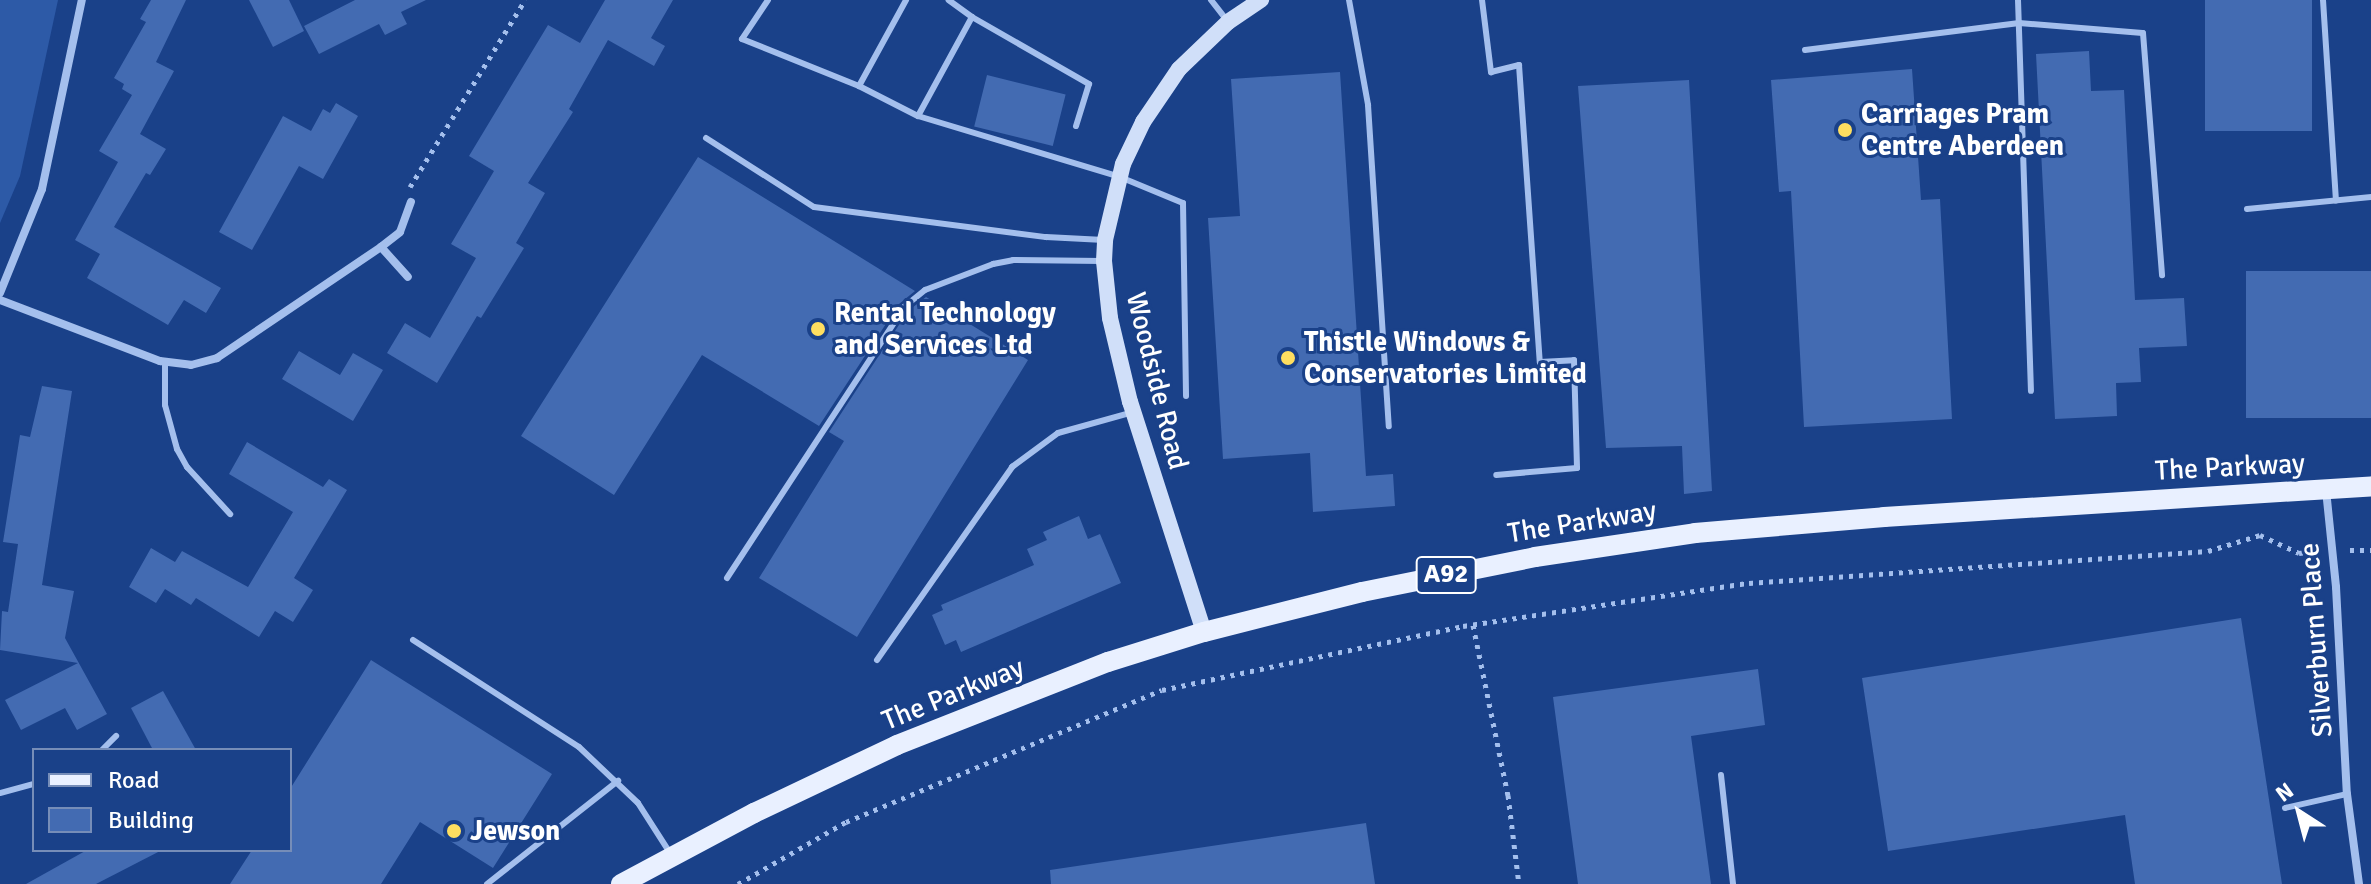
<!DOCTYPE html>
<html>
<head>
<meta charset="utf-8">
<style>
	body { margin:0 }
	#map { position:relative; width:2371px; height:884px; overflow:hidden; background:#1a4189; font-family:Signika,sans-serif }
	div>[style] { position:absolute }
	.green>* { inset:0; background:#2d5aa7 }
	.building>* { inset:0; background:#436bb2; transform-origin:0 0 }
	.path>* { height:5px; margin-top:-2.5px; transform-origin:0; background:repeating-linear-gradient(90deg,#a4bfed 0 4px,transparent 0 10px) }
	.lane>* { height:6px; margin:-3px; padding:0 3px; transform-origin:3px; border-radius:3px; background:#a4bfed }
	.street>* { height:8px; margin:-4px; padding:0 4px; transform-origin:4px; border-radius:4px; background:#a4bfed }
	.secondary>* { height:16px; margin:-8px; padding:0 8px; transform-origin:8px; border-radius:8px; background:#d0dff9 }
	.primary>* { height:20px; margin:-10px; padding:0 10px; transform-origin:10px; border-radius:10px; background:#e9f0ff }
	.dots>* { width:22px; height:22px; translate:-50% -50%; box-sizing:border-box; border:4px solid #1a4189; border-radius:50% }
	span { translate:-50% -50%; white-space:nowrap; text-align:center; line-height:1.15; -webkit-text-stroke:6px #1a4189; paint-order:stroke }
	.shield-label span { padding:2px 6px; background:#1a4189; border:2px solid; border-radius:6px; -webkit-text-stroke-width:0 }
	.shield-label { font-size:26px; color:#fff; font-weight:700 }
	.poi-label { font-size:28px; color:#fff; font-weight:700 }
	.left { translate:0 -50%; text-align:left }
	.street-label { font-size:28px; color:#fff }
	.legend { position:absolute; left:32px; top:748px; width:260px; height:104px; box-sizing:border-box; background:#1a4189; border:2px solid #768db8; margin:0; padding:10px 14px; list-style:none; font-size:24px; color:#fff }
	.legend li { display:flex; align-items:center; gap:16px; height:40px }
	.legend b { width:40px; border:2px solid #768db8 }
	.north { position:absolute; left:2259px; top:772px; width:80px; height:80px; -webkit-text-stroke:6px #1a4189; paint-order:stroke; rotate:324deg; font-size:22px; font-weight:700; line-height:32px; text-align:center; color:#fff }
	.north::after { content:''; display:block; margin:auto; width:28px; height:36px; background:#fff; clip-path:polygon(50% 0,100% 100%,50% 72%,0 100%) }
</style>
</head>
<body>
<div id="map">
	<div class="green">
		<div style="clip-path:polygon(0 0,58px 0,20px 176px,0 223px)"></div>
	</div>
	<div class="building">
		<div style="clip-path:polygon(151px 0,186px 0,156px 62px,174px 71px,140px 134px,166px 149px,150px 175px,146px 173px,114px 227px,221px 288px,206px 313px,184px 300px,168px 325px,87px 278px,100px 254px,75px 240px,118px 162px,99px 151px,132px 95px,122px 89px,124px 84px,114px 78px,146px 22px,140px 19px)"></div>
		<div style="clip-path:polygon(249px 0,289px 0,304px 31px,273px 47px)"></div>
		<div style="clip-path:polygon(355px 0,426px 0,401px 12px,407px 24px,385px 35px,379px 24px,319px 54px,304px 26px)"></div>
		<div style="clip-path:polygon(605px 0,673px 0,651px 38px,665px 46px,654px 66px,608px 40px,569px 109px,573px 112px,528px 183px,545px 193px,516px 243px,524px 248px,481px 318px,477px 316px,437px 383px,387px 353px,405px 323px,430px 338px,476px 258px,451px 244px,494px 171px,469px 156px,548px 25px,580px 43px)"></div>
		<div style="left:2205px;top:0;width:107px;height:131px"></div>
		<div style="clip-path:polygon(2089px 51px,2091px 91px,2124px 90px,2135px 300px,2184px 298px,2187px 346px,2139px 348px,2141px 382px,2116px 383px,2117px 416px,2055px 419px,2036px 54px)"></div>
		<div style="clip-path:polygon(1912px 69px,1921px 200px,1940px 199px,1952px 419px,1804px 427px,1791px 191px,1779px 192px,1771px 80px)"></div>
		<div style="clip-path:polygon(1340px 72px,1366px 476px,1393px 474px,1395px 506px,1313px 512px,1310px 453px,1223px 459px,1208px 218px,1240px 216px,1231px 79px)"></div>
		<div style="left:987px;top:75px;width:81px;height:53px;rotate:14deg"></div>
		<div style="clip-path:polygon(1689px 80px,1712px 491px,1684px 494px,1682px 446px,1606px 448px,1578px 86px)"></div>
		<div style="clip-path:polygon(336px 103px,358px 116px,323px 179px,299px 166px,252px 250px,219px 232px,283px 116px,311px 131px,323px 109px,330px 113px)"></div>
		<div style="clip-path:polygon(698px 157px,915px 291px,899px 304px,819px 426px,702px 355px,614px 495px,521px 436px)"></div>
		<div style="left:2371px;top:271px;width:147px;height:125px;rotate:90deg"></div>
		<div style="clip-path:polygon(926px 297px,1028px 360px,857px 637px,759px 578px,844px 441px,829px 432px,908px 311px)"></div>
		<div style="clip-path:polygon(299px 351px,340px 375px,353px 353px,383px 370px,353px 421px,282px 379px)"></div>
		<div style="clip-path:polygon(42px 386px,72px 391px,42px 585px,74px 591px,65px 638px,107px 714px,77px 730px,65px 708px,21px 730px,5px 700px,78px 663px,0 650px,2px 611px,8px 612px,18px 544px,3px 542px,20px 435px,30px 437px)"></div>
		<div style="clip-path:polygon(247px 442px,323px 487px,329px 479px,347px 490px,294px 578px,313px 590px,293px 622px,275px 611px,259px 637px,196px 598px,191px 605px,165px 589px,156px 603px,129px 587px,151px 548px,175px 562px,182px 551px,248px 587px,293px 512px,229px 474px)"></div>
		<div style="clip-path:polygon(1079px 516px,1088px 539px,1100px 534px,1121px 583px,961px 652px,956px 640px,945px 645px,932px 615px,943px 610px,941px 605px,1034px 565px,1027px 549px,1047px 540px,1043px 532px)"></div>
		<div style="clip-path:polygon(2241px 618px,2282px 884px,2135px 884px,2125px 815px,1888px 851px,1862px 678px)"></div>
		<div style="clip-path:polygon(371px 660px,552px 774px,493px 868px,420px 822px,381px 884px,230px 884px,252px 850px,290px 850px,290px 789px)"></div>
		<div style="clip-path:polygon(1758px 669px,1765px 725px,1691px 736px,1711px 884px,1578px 884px,1553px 697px)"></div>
		<div style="clip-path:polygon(163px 691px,196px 750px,153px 750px,131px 708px)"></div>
		<div style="clip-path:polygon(1366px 823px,1375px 884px,1051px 884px,1050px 870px)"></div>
		<div style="clip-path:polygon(87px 850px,162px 850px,96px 884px,26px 884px)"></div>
	</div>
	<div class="path">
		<div style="left:410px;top:187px;width:220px;rotate:-58.4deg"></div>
		<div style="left:2350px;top:550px;width:21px"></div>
		<div style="left:1473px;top:625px;width:174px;rotate:78.4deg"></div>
		<div style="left:1508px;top:795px;width:90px;rotate:83deg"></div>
		<div style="left:738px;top:884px;width:125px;rotate:-29.9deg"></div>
		<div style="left:846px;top:822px;width:342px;rotate:-22.7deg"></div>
		<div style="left:1162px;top:690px;width:308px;rotate:-12deg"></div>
		<div style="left:1463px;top:626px;width:289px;rotate:-8.6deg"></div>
		<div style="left:1749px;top:583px;width:460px;rotate:-4deg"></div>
		<div style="left:2208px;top:551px;width:54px;rotate:-17.1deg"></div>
		<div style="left:2260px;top:535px;width:43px;rotate:24.8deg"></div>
		<div style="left:2299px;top:553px;width:17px;rotate:-7deg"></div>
	</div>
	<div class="lane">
		<div style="left:768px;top:0;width:47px;rotate:123.7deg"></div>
		<div style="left:742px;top:39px;width:126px;rotate:21.9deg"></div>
		<div style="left:859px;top:86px;width:66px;rotate:27deg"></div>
		<div style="left:918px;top:116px;width:211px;rotate:16.8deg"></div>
		<div style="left:1120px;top:177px;width:68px;rotate:22.4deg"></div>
		<div style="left:1183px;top:203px;width:193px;rotate:89.1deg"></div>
		<div style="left:1211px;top:0;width:24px;rotate:52deg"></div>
		<div style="left:1349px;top:0;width:107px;rotate:79.7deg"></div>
		<div style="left:1368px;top:105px;width:322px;rotate:86.3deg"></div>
		<div style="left:1482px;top:0;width:73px;rotate:82.9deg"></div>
		<div style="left:1491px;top:72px;width:29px;rotate:-14deg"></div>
		<div style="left:1519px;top:65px;width:298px;rotate:86deg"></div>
		<div style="left:1540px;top:362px;width:34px;rotate:-3deg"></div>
		<div style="left:1574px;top:360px;width:108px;rotate:88.4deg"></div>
		<div style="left:1577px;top:468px;width:81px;rotate:175.1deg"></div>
		<div style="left:2018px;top:0;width:391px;rotate:88.1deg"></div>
		<div style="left:2323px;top:0;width:201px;rotate:86.3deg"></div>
		<div style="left:972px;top:17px;width:135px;rotate:29.8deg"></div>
		<div style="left:1089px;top:84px;width:44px;rotate:107.2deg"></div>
		<div style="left:1805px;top:50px;width:216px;rotate:-7.2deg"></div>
		<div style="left:2019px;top:23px;width:124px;rotate:4.6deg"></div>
		<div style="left:2143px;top:33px;width:243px;rotate:85.5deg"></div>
		<div style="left:859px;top:86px;width:98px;rotate:-61.3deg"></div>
		<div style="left:918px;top:116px;width:113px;rotate:-61.4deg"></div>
		<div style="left:972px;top:17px;width:29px;rotate:-144deg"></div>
		<div style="left:706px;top:138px;width:128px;rotate:32.6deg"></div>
		<div style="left:814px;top:207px;width:234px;rotate:7.4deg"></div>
		<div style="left:1046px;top:237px;width:58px;rotate:3deg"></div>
		<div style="left:2247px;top:209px;width:125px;rotate:-5.5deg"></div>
		<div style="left:165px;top:361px;width:44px;rotate:90deg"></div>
		<div style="left:165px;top:405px;width:46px;rotate:74.7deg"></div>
		<div style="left:177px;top:449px;width:21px;rotate:61deg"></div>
		<div style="left:187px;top:467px;width:64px;rotate:47.5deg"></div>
		<div style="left:727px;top:578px;width:324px;rotate:-56.8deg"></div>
		<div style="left:904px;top:307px;width:27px;rotate:-39deg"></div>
		<div style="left:925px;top:290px;width:73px;rotate:-20.9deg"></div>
		<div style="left:993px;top:264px;width:20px;rotate:-11deg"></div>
		<div style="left:1013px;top:260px;width:89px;rotate:0.6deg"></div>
		<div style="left:413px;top:640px;width:197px;rotate:32.8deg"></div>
		<div style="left:579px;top:747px;width:81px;rotate:43.5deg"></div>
		<div style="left:638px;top:803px;width:59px;rotate:57.4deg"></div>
		<div style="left:877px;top:660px;width:236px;rotate:-55deg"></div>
		<div style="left:1012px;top:467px;width:57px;rotate:-36.5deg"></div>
		<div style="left:1058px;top:433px;width:75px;rotate:-15.5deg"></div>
		<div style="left:102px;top:750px;width:20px;rotate:-45deg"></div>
		<div style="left:1721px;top:775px;width:110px;rotate:83.7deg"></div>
		<div style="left:0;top:793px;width:35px;rotate:-15deg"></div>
		<div style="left:2285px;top:808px;width:64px;rotate:-12.7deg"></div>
		<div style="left:487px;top:884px;width:167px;rotate:-38.2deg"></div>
	</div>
	<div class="street">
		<div style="left:381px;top:247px;width:40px;rotate:48deg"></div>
		<div style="left:0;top:293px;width:112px;rotate:-68deg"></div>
		<div style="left:42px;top:189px;width:193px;rotate:-78.1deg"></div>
		<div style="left:0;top:300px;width:171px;rotate:20.9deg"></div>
		<div style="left:160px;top:361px;width:31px;rotate:7deg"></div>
		<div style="left:191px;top:365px;width:27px;rotate:-15deg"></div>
		<div style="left:217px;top:358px;width:198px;rotate:-34.1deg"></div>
		<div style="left:381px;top:247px;width:24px;rotate:-38deg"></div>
		<div style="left:400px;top:232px;width:32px;rotate:-70deg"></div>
		<div style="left:2326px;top:490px;width:98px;rotate:84.1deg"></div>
		<div style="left:2336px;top:587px;width:207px;rotate:87deg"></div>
		<div style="left:2347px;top:794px;width:91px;rotate:82.4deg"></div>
	</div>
	<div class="secondary">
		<div style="left:1204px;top:632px;width:242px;rotate:-107.8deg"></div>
		<div style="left:1130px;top:402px;width:86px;rotate:-103.4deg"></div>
		<div style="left:1110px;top:318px;width:57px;rotate:-96deg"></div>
		<div style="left:1104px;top:261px;width:21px;rotate:-87deg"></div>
		<div style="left:1105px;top:240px;width:78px;rotate:-76.7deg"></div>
		<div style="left:1123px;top:164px;width:47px;rotate:-64.5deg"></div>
		<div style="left:1143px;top:122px;width:64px;rotate:-55.8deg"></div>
		<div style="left:1179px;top:69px;width:68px;rotate:-43.8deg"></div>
		<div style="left:1228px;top:22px;width:40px;rotate:-34deg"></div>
	</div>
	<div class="primary">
		<div style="left:621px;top:884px;width:151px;rotate:-28.1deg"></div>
		<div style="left:754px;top:813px;width:158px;rotate:-25.4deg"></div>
		<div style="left:897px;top:745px;width:227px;rotate:-21.5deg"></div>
		<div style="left:1108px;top:662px;width:101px;rotate:-17.4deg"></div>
		<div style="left:1204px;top:632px;width:163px;rotate:-14.2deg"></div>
		<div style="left:1362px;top:592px;width:177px;rotate:-11.4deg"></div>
		<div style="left:1535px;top:557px;width:162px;rotate:-8.5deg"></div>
		<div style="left:1695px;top:533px;width:190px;rotate:-4.8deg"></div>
		<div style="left:1884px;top:517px;width:488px;rotate:-3.6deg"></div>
	</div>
	<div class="dots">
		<div style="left:1845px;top:130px;background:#fede60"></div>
		<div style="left:818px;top:329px;background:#fede60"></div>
		<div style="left:1288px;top:358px;background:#fede60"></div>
		<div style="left:454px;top:831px;background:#fede60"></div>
	</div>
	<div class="shield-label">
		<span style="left:1446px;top:575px">A92</span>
	</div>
	<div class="poi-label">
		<span class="left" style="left:1861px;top:130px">Carriages Pram<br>Centre Aberdeen</span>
		<span class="left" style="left:834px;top:329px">Rental Technology<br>and Services Ltd</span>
		<span class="left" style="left:1304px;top:358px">Thistle Windows &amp;<br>Conservatories Limited</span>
		<span class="left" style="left:470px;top:831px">Jewson</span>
	</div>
	<div class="street-label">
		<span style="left:1157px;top:381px;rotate:76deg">Woodside Road</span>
		<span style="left:2230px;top:467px;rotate:-3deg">The Parkway</span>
		<span style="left:1582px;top:522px;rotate:-9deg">The Parkway</span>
		<span style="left:2316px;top:640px;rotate:-94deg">Silverburn Place</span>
		<span style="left:953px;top:694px;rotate:-22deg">The Parkway</span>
	</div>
	<ul class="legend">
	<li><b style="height:10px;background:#e9f0ff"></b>Road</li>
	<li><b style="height:22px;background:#436bb2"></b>Building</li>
	</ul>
	<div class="north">N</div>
</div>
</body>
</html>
